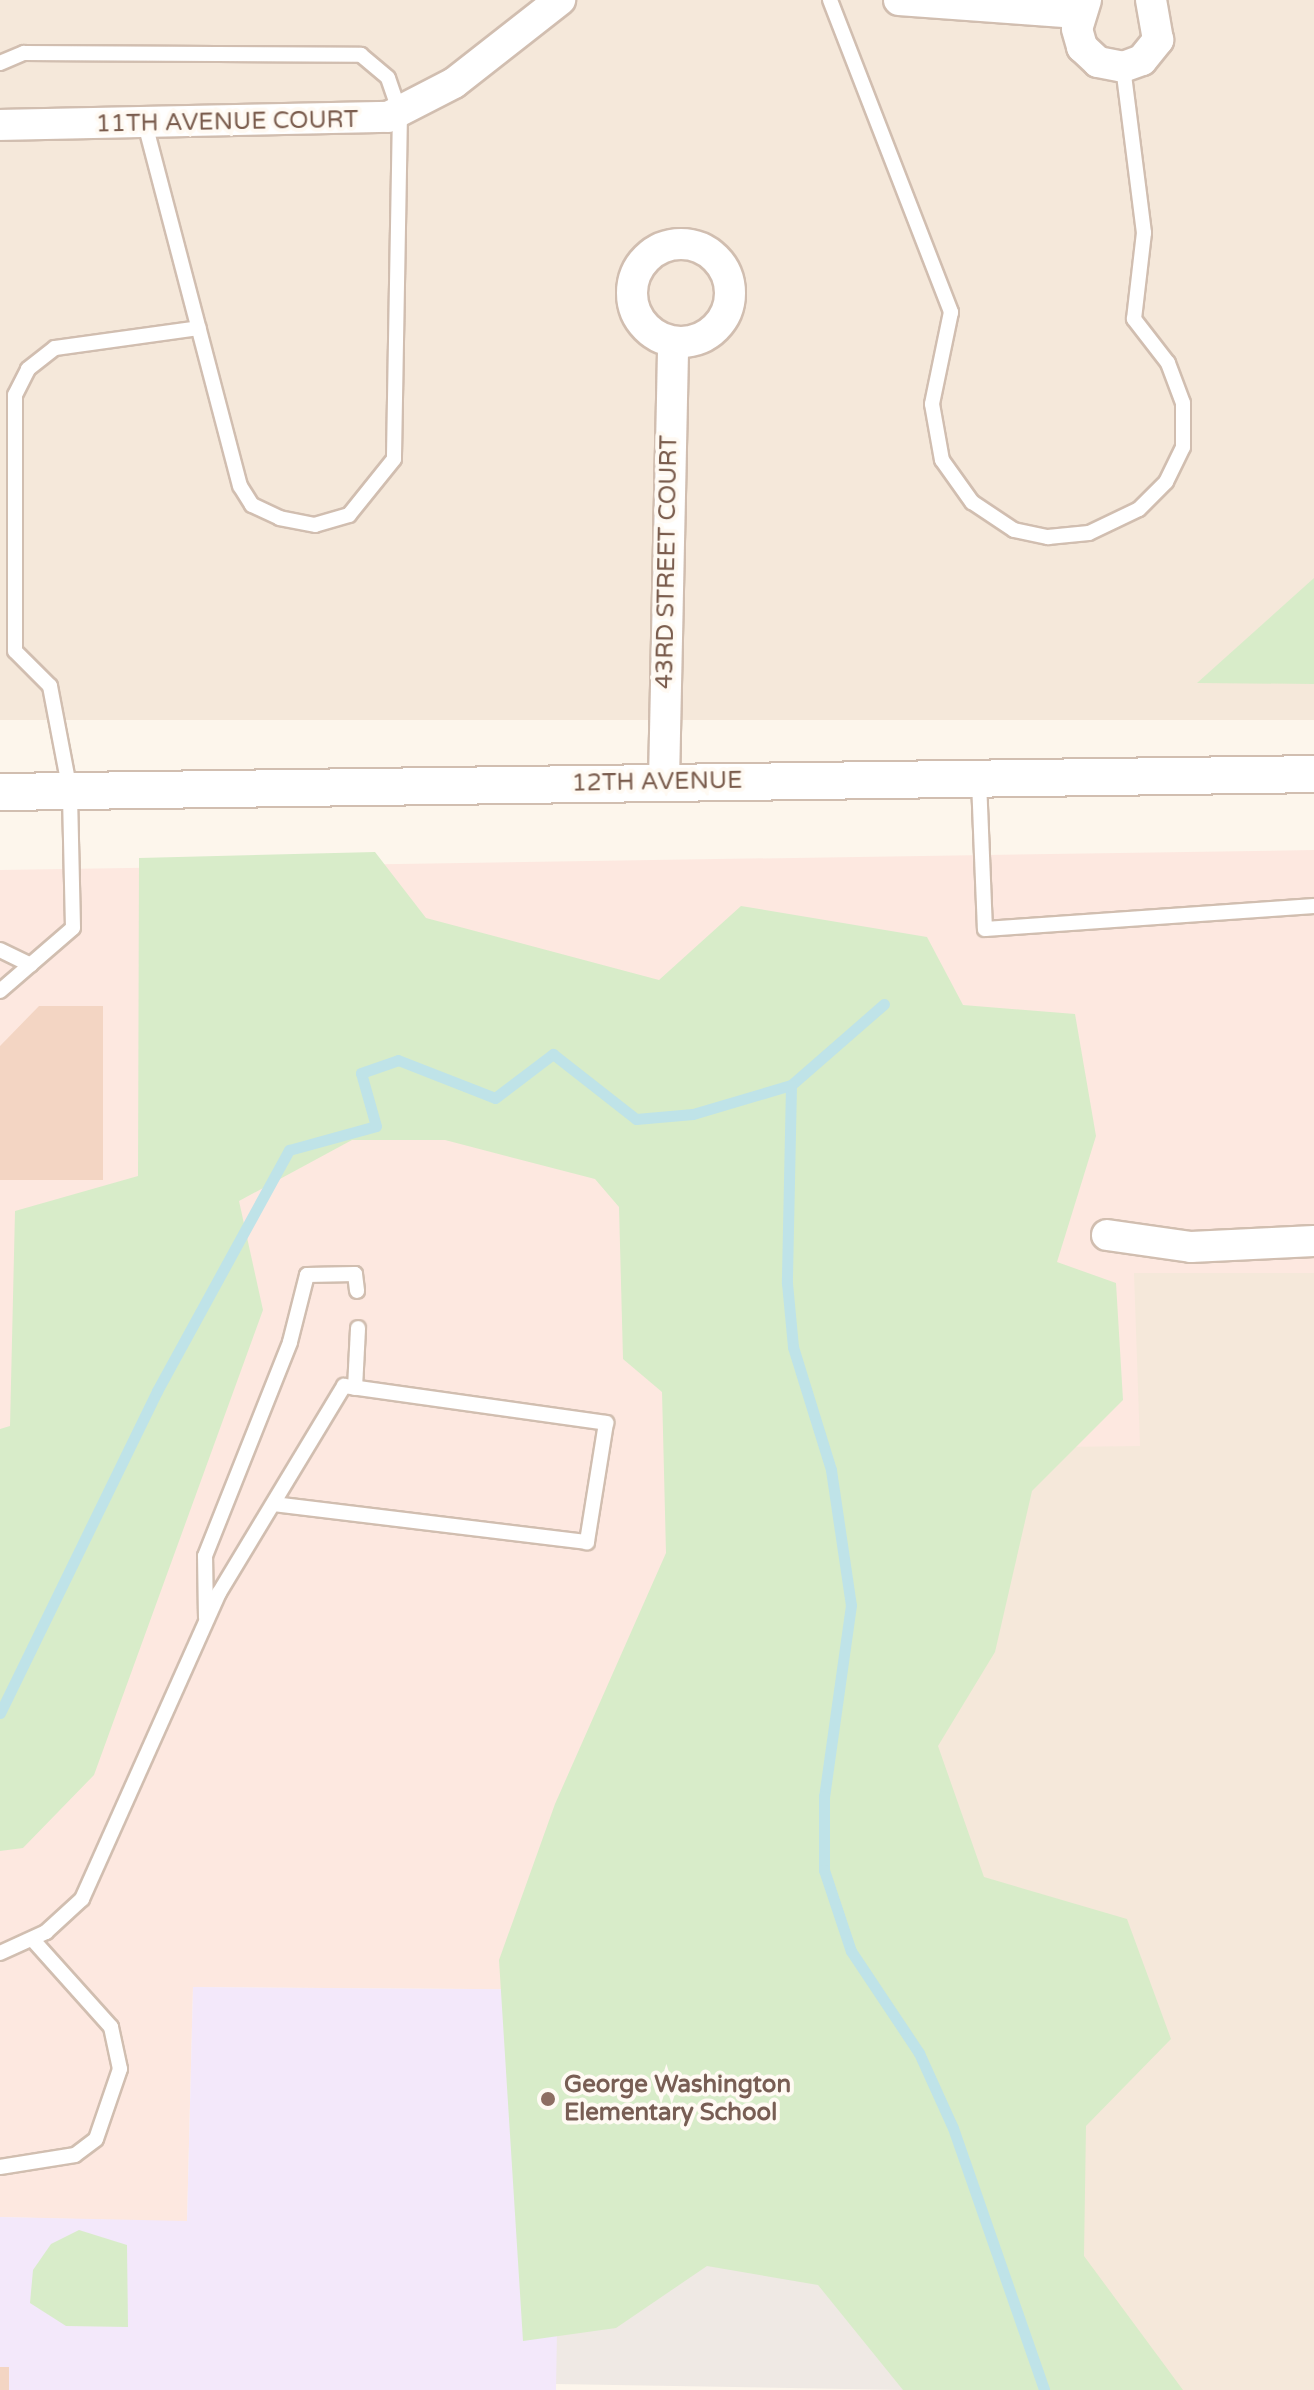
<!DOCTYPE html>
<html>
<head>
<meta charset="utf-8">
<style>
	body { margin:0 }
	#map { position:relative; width:1314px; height:2390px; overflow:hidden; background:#fdf6ec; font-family:"Varela Round",sans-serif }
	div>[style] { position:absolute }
	.residential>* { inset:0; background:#f5e8da; transform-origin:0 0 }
	.commercial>* { inset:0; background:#fde8e0 }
	.industrial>* { inset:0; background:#efe9e4; transform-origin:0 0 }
	.education>* { inset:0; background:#f3e8fa }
	.green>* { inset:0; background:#d8ecc9 }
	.stream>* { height:11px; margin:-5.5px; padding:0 5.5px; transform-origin:5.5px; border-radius:5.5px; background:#bfe3e8 }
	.building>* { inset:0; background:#f3d5c3; transform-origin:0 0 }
	.roads { filter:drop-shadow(2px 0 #d1beb0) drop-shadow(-2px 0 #d1beb0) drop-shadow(0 2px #d1beb0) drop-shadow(0 -2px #d1beb0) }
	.service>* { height:14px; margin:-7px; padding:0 7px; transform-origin:7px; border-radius:7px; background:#fff }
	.minor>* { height:30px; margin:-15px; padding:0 15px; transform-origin:15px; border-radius:15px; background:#fff }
	.minor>.ring { margin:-15px; padding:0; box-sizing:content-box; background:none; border:30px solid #fff; border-radius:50% }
	.tertiary>* { height:36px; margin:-18px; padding:0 18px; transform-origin:18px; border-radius:18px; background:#fff }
	.dots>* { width:22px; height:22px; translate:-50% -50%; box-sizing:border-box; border:4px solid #fffaf3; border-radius:50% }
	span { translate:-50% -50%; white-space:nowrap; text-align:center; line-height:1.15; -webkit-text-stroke:8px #fffaf3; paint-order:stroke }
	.street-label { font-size:24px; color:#7a5c4d }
	.education-label { font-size:24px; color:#785e54; font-weight:700 }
	.left { translate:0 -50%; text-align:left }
</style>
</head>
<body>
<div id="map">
	<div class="residential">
		<div style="left:0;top:0;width:1314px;height:720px"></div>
		<div style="clip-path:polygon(1134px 1273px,1314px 1273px,1314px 2390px,902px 2390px,906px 1449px)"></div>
	</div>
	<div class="commercial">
		<div style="clip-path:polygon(1314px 850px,1314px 1273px,1134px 1273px,1140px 1446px,906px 1449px,907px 1992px,193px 1987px,187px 2222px,0 2217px,0 870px)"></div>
	</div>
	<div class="industrial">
		<div style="left:906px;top:2207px;width:183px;height:348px;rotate:91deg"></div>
	</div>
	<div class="education">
		<div style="clip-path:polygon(193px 1987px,907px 1992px,559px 2211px,556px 2390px,0 2390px,0 2217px,187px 2221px)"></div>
	</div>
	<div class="green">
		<div style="clip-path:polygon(1314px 578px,1314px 684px,1197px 683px)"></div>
		<div style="clip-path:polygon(375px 852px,426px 918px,659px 980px,741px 906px,927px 937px,963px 1005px,1075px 1014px,1096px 1136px,1057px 1262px,1116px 1283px,1123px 1400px,1032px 1491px,995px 1652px,938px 1746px,984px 1877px,1127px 1919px,1171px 2039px,1086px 2126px,1084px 2256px,1183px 2390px,903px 2390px,818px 2285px,707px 2266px,616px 2328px,523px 2341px,499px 1960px,555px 1804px,666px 1553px,662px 1392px,623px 1359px,619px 1207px,595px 1179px,445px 1140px,352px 1140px,239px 1201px,263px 1310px,94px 1775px,23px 1848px,0 1851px,0 1429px,10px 1426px,15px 1211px,138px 1176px,139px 858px)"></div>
		<div style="clip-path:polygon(79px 2230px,127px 2245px,128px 2327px,66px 2326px,30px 2303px,33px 2270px,51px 2244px)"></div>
	</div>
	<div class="stream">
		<div style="left:884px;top:1004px;width:123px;rotate:138.9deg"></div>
		<div style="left:791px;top:1085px;width:198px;rotate:91.2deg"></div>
		<div style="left:787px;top:1283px;width:64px;rotate:84.6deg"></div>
		<div style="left:793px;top:1347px;width:129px;rotate:72.8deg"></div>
		<div style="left:831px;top:1470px;width:136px;rotate:81.6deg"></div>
		<div style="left:851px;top:1605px;width:193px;rotate:98deg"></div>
		<div style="left:824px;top:1796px;width:74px;rotate:90deg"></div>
		<div style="left:824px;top:1870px;width:85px;rotate:71.6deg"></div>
		<div style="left:851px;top:1951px;width:123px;rotate:56.3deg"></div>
		<div style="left:919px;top:2053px;width:82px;rotate:65.6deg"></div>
		<div style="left:953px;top:2128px;width:277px;rotate:70.8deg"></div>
		<div style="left:0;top:1713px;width:358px;rotate:-64deg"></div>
		<div style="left:157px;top:1391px;width:275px;rotate:-61.3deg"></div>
		<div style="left:289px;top:1150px;width:90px;rotate:-15.4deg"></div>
		<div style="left:376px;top:1126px;width:55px;rotate:-105.8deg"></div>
		<div style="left:361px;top:1073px;width:39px;rotate:-19deg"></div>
		<div style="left:398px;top:1060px;width:104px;rotate:21.4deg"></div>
		<div style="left:495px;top:1098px;width:73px;rotate:-37.2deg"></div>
		<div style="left:553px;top:1054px;width:105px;rotate:38.1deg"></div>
		<div style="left:636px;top:1119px;width:57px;rotate:-5deg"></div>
		<div style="left:693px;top:1114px;width:102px;rotate:-16.5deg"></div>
	</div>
	<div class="building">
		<div style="clip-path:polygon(39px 1006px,103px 1006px,103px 1180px,0 1180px,0 1046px)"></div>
		<div style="left:0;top:2367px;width:9px;height:23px"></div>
	</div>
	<div class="roads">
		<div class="service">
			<div style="left:830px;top:0;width:335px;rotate:68.8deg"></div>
			<div style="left:951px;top:312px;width:94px;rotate:101.7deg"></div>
			<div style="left:932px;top:404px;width:57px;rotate:79.9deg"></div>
			<div style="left:942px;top:460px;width:52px;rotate:54.5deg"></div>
			<div style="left:972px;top:502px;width:50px;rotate:33.7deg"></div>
			<div style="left:1014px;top:530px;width:35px;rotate:12deg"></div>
			<div style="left:1048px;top:537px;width:41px;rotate:-5.6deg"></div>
			<div style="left:1089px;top:533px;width:55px;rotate:-25.6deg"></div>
			<div style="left:1139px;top:509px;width:38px;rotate:-45deg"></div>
			<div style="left:1166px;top:482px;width:39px;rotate:-64deg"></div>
			<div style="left:1183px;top:447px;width:44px;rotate:-90deg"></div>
			<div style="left:1183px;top:403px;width:43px;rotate:-110.6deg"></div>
			<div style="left:1168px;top:363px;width:56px;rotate:-127.7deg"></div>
			<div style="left:1134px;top:319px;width:87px;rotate:-83.4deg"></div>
			<div style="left:1144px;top:233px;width:167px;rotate:-97.2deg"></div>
			<div style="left:0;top:63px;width:26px;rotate:-23deg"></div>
			<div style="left:24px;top:53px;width:337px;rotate:0.3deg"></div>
			<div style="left:361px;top:55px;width:35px;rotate:40deg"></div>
			<div style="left:388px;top:78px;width:36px;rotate:71deg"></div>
			<div style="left:400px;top:112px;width:347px;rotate:91deg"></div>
			<div style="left:394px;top:459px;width:72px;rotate:128.8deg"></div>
			<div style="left:349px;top:515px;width:35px;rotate:164deg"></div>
			<div style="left:315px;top:525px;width:36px;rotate:-169deg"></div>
			<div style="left:280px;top:518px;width:31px;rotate:-155deg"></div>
			<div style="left:252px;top:505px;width:22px;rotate:-122deg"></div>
			<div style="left:240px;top:486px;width:374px;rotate:-104.7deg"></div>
			<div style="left:979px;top:781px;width:148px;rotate:87.7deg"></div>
			<div style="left:985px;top:929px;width:330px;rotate:-4deg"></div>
			<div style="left:0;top:950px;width:34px;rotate:26deg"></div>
			<div style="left:0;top:991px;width:96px;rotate:-40.8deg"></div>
			<div style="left:73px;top:928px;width:137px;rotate:-91.3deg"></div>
			<div style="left:70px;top:791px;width:107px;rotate:-100.8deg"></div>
			<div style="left:50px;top:686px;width:49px;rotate:-135deg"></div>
			<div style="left:15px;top:651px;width:256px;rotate:-90deg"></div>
			<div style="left:15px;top:395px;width:29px;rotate:-63deg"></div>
			<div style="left:28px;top:369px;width:34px;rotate:-38deg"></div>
			<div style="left:55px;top:348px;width:145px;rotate:-7.9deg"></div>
			<div style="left:355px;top:1388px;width:60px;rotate:-87.1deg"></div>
			<div style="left:206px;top:1618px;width:62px;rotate:-90.9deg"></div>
			<div style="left:205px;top:1556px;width:230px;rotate:-68.3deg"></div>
			<div style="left:290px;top:1342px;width:69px;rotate:-75.8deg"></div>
			<div style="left:307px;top:1275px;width:48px;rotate:-1.2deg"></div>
			<div style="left:355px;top:1274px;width:17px;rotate:83deg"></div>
			<div style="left:0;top:1953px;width:51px;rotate:-24.5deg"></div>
			<div style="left:46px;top:1932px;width:49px;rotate:-42.5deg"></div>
			<div style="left:82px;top:1899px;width:335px;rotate:-65.9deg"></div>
			<div style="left:219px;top:1593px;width:242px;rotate:-58.9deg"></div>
			<div style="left:344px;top:1386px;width:265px;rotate:8deg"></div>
			<div style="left:606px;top:1423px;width:121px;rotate:99.1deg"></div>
			<div style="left:587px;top:1542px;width:315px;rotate:-173.1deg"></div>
			<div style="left:0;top:2167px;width:76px;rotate:-9.1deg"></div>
			<div style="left:75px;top:2155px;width:26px;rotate:-37deg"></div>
			<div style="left:96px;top:2139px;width:74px;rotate:-71.1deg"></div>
			<div style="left:120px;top:2069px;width:43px;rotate:-102.1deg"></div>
			<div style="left:111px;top:2027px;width:118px;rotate:-131.9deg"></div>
		</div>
		<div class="minor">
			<div style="left:899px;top:0;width:179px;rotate:4.2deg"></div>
			<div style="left:1086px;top:0;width:30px;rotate:107deg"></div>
			<div style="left:1077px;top:29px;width:19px;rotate:74deg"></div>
			<div style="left:1082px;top:47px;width:22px;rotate:43deg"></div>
			<div style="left:1098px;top:62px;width:25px;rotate:11deg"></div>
			<div style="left:1123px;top:67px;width:20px;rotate:-20deg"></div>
			<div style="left:1142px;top:60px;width:26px;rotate:-51deg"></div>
			<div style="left:1158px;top:40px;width:41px;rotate:-99.9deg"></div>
			<div style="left:0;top:125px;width:388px;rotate:-1.2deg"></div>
			<div style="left:388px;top:117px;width:74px;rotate:-27.3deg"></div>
			<div style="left:454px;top:83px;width:135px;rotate:-38.1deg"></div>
			<div class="ring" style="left:632px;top:244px;width:68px;height:68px"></div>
			<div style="left:664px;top:781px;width:439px;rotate:-88.8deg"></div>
			<div style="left:1107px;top:1235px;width:85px;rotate:8.1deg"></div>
			<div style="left:1191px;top:1247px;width:123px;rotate:-2.8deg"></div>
		</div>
		<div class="tertiary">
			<div style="left:0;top:792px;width:1314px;rotate:-0.78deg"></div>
		</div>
	</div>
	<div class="dots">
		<div style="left:548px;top:2099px;background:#8d6e63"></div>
	</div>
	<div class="street-label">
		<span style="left:227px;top:122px;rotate:-1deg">11TH AVENUE COURT</span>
		<span style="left:667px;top:562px;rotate:-89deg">43RD STREET COURT</span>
		<span style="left:657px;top:782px;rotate:-1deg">12TH AVENUE</span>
	</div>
	<div class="education-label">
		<span class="left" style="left:564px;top:2099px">George Washington<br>Elementary School</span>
	</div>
</div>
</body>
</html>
